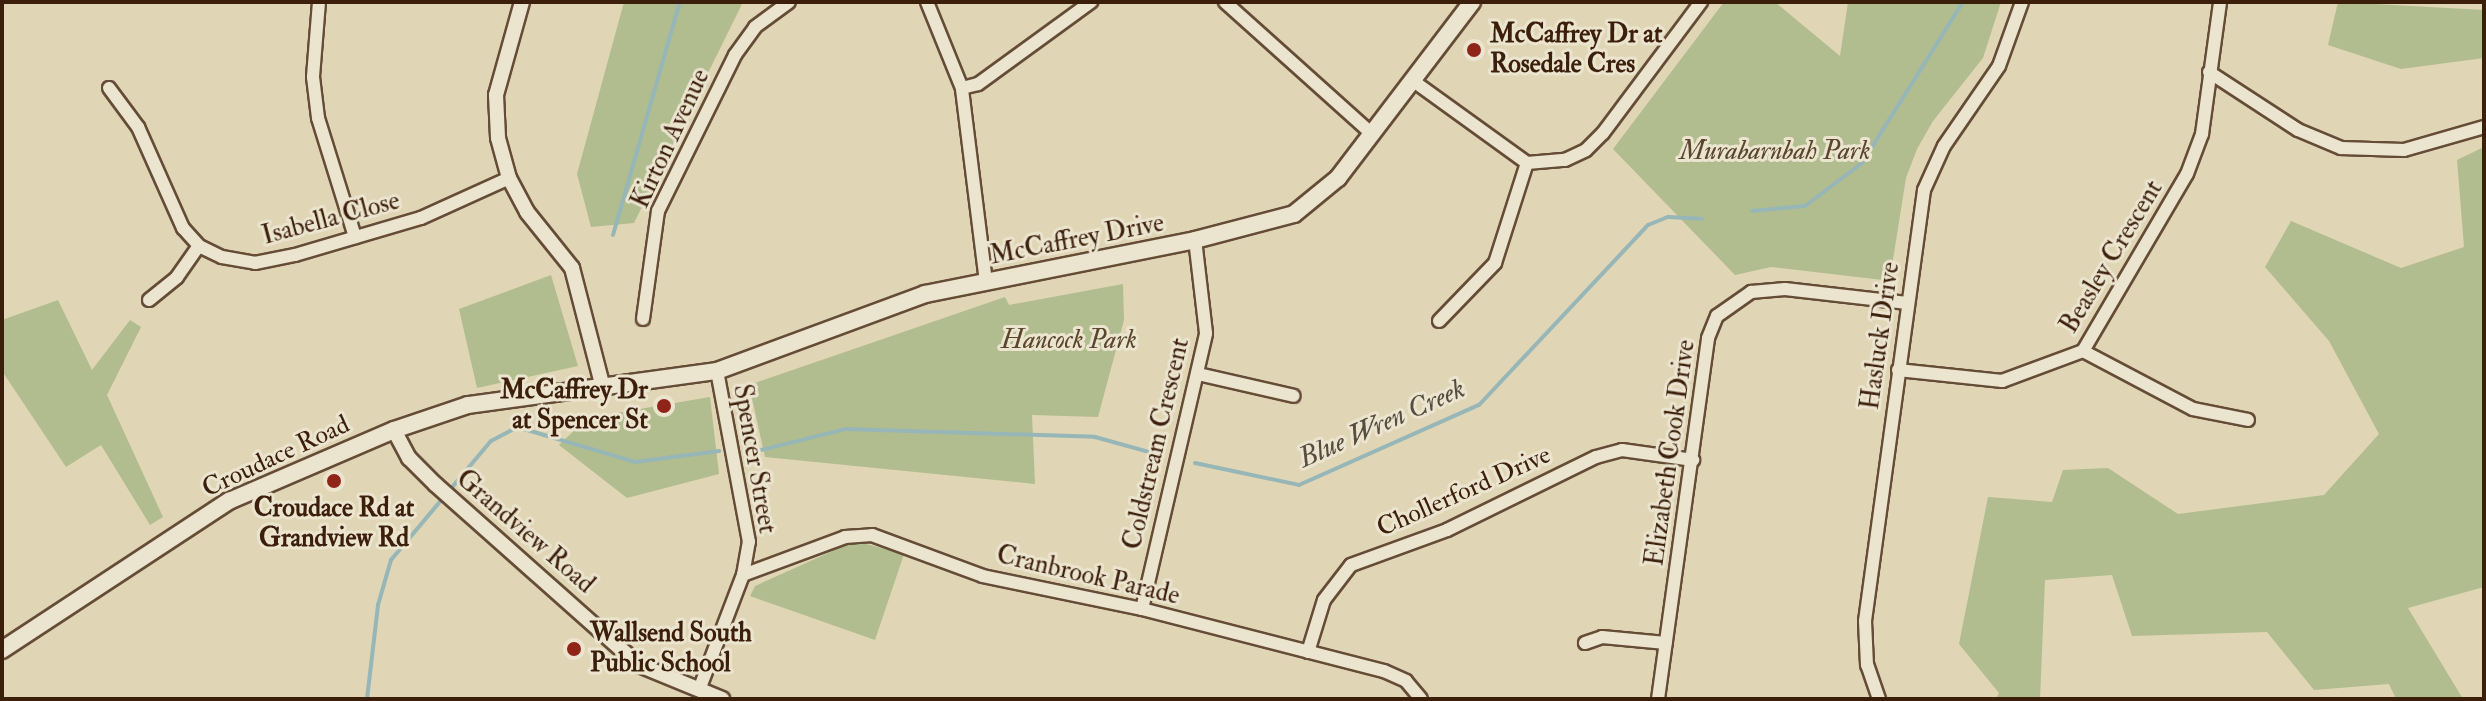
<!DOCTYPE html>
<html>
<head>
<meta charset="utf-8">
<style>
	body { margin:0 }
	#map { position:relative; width:2486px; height:701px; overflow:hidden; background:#e0d5b5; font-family:"IM FELL Double Pica",serif }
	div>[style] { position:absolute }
	.green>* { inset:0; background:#b1bd8e }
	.stream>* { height:4px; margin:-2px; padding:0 2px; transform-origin:2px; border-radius:2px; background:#97b6b7 }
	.roads { filter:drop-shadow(2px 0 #654c36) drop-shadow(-2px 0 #654c36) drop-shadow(0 2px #654c36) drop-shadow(0 -2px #654c36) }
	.minor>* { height:12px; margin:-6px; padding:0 6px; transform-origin:6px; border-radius:6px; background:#ebe4cf }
	.tertiary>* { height:14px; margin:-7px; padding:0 7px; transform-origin:7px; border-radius:7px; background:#ebe4cf }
	.secondary>* { height:16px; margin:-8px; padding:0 8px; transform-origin:8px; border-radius:8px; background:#ebe4cf }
	.dots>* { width:22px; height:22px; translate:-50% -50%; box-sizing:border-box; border:4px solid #ebe4cf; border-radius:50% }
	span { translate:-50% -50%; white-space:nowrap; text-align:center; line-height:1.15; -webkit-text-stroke:6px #ebe4cf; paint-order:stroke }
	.poi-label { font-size:26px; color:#3c1f0b; font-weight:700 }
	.left { translate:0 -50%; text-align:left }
	.right { translate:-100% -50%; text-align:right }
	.street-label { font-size:26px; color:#3c1f0b }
	.park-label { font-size:26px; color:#59462c; font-style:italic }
	.water-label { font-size:28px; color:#574c3f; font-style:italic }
	.frame { position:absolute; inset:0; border:4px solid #3c1f0b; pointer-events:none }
</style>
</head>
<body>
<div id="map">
	<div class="green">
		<div style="clip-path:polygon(624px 2px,743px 2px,634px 223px,591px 227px,577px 174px)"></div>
		<div style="clip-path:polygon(1724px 2px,1775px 2px,1840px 56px,1848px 2px,2001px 2px,1983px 58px,1933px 121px,1917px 149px,1906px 178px,1891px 272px,1883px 280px,1771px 267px,1735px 275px,1613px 149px)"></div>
		<div style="clip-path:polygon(2338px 2px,2484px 10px,2484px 58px,2401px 69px,2328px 45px)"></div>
		<div style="clip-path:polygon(2484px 147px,2484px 587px,2408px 608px,2463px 699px,2396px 699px,2389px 684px,2314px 690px,2267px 632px,2132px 636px,2112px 575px,2045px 580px,2040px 699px,1996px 699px,1999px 693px,1959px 644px,1988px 497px,2052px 502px,2063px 470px,2108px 468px,2178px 514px,2324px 495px,2379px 434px,2329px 341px,2265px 267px,2291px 221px,2401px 268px,2464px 247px,2457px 160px)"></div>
		<div style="clip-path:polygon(551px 275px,578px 366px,477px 388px,459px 309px)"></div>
		<div style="clip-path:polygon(1123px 284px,1124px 320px,1098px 417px,1032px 415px,1035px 484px,765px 457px,749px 385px,1005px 297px,1009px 305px)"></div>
		<div style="clip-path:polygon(58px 300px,92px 370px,130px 320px,141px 327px,107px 395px,163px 517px,150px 525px,101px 445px,66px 467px,2px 371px,2px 320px)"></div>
		<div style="clip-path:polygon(710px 397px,719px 474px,627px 498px,559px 445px,587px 418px)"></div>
		<div style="clip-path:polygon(855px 541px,904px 554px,875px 640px,750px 596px,755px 586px)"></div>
	</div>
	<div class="stream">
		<div style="left:1752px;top:211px;width:53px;rotate:-5.4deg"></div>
		<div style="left:1805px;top:206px;width:71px;rotate:-37deg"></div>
		<div style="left:1862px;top:163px;width:190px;rotate:-57.9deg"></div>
		<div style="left:613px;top:235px;width:242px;rotate:-74deg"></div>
		<div style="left:761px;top:450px;width:88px;rotate:-13.9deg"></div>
		<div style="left:846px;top:429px;width:249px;rotate:1.8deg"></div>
		<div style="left:1095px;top:437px;width:67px;rotate:15.5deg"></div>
		<div style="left:1195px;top:463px;width:106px;rotate:11.9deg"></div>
		<div style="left:1299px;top:485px;width:197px;rotate:-24deg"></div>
		<div style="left:1479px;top:405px;width:247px;rotate:-46.8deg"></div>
		<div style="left:1648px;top:225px;width:22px;rotate:-22deg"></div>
		<div style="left:1668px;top:217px;width:34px;rotate:3deg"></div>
		<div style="left:367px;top:699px;width:95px;rotate:-83.3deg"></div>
		<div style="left:378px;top:605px;width:47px;rotate:-73.9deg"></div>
		<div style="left:391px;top:560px;width:155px;rotate:-50deg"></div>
		<div style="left:491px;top:441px;width:30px;rotate:-28deg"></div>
		<div style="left:517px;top:427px;width:123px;rotate:16.5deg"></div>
		<div style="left:635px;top:462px;width:85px;rotate:-7.5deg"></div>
	</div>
	<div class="roads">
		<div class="minor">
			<div style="left:319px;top:2px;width:75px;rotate:94.6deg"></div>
			<div style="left:313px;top:77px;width:41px;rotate:83deg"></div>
			<div style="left:318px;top:118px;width:125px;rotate:72.7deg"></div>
			<div style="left:927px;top:2px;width:93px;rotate:67.9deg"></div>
			<div style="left:1225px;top:2px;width:198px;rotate:41.9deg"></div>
			<div style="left:2209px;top:72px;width:106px;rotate:33.1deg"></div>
			<div style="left:2298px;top:130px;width:47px;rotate:22.7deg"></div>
			<div style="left:2341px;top:148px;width:63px;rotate:1.8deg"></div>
			<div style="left:2404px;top:150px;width:83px;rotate:-16deg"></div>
			<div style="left:1412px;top:80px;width:142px;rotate:35.8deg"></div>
			<div style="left:1527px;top:163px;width:38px;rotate:-5deg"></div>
			<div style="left:1565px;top:160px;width:23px;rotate:-25deg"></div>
			<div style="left:1586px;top:150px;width:24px;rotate:-45deg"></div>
			<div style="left:1603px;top:133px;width:164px;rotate:-53.2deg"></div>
			<div style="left:109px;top:88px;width:49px;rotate:53.4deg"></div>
			<div style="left:138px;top:127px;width:111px;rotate:66deg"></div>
			<div style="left:183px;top:228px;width:24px;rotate:48deg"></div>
			<div style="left:199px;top:246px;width:25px;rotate:26deg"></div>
			<div style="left:222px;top:257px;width:34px;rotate:10deg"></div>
			<div style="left:255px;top:263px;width:41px;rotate:-11.3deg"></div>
			<div style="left:295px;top:255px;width:131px;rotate:-16.4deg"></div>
			<div style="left:421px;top:218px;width:97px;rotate:-24.4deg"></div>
			<div style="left:986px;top:282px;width:195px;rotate:-97.1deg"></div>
			<div style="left:962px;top:88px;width:16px;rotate:-14deg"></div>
			<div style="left:978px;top:84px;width:140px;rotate:-36deg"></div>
			<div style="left:149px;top:300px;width:36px;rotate:-39deg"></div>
			<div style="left:177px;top:277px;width:38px;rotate:-55deg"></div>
			<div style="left:643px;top:319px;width:109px;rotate:-82.1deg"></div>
			<div style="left:658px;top:211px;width:174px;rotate:-63.7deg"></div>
			<div style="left:735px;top:55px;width:34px;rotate:-54deg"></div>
			<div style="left:755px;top:27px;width:42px;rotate:-36.3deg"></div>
			<div style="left:1439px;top:321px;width:81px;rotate:-46deg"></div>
			<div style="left:1495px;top:263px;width:105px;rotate:-72.3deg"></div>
			<div style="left:2083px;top:351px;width:124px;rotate:27.8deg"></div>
			<div style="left:2193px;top:409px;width:56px;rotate:11.3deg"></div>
			<div style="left:1898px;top:370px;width:105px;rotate:6deg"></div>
			<div style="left:2002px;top:381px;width:86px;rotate:-20.3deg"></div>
			<div style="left:2083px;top:351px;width:205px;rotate:-59.6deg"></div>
			<div style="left:2187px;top:174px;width:43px;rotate:-69.4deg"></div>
			<div style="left:2202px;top:134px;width:133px;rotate:-82.2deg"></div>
			<div style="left:1198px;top:374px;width:98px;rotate:12.9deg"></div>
			<div style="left:743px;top:575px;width:109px;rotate:-20.4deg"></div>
			<div style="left:845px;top:537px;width:27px;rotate:-4deg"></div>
			<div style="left:872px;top:535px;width:118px;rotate:20.3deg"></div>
			<div style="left:983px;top:576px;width:162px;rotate:11.7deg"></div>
			<div style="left:1142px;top:609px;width:250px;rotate:14.4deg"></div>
			<div style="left:1384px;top:671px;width:24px;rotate:24deg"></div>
			<div style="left:1406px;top:681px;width:23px;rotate:50deg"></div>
			<div style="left:1142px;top:609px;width:283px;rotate:-76.9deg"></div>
			<div style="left:1206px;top:333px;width:94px;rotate:-96.7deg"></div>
			<div style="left:1585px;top:643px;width:18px;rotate:-19deg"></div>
			<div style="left:1602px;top:637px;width:64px;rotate:5.4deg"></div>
			<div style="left:1308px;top:652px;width:54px;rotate:-72.9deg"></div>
			<div style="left:1324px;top:600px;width:44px;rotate:-52.4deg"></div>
			<div style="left:1351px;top:565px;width:102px;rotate:-20deg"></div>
			<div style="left:1447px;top:530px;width:166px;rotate:-26.1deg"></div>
			<div style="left:1596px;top:457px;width:27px;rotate:-15deg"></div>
			<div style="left:1622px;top:450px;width:72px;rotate:8deg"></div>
			<div style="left:699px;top:690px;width:123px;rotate:-69.1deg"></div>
			<div style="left:743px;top:575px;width:34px;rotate:-80deg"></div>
			<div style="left:749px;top:542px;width:174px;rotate:-100.6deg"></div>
			<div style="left:1658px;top:699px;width:364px;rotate:-82.1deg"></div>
			<div style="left:1708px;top:338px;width:24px;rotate:-68deg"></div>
			<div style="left:1717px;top:316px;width:42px;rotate:-35.2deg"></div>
			<div style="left:1751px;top:292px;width:34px;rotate:-5deg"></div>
			<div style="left:1785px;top:289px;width:123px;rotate:6.5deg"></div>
			<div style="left:1879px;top:699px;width:36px;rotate:-109deg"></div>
			<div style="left:1867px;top:665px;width:44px;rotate:-92.6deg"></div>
			<div style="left:1865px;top:621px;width:435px;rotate:-82.2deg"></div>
			<div style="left:1924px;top:190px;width:48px;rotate:-65.6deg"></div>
			<div style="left:1944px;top:146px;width:97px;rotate:-55.5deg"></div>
			<div style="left:1999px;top:66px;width:68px;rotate:-70.2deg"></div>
		</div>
		<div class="tertiary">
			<div style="left:522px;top:2px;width:97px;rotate:105.6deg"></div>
			<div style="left:496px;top:95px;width:43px;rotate:87.3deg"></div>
			<div style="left:498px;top:138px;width:41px;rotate:74.6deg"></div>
			<div style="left:509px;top:178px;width:38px;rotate:62deg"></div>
			<div style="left:527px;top:212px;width:72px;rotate:51.2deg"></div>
			<div style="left:572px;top:268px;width:124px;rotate:75.5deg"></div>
			<div style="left:394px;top:430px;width:32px;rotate:62deg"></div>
			<div style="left:409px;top:458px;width:38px;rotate:45deg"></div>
			<div style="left:436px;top:485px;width:271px;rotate:41.6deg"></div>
			<div style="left:639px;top:665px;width:90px;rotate:22.3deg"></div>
		</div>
		<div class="secondary">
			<div style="left:2px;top:650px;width:272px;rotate:-33.3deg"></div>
			<div style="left:229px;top:501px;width:180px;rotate:-23.3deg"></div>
			<div style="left:394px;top:430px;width:78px;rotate:-18.7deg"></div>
			<div style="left:468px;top:405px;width:251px;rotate:-7.8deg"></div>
			<div style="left:717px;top:371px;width:222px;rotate:-20.3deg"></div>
			<div style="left:925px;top:294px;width:275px;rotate:-11.3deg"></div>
			<div style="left:1195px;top:240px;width:102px;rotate:-14.7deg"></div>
			<div style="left:1294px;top:214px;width:57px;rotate:-39.3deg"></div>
			<div style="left:1338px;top:178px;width:221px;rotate:-52.7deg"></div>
		</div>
	</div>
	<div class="dots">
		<div style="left:1474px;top:50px;background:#8f2418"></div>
		<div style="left:664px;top:406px;background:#8f2418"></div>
		<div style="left:334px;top:481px;background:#8f2418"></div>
		<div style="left:574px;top:649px;background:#8f2418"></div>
	</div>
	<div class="poi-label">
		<span class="left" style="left:1490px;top:50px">McCaffrey Dr at<br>Rosedale Cres</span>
		<span class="right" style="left:648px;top:406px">McCaffrey Dr<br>at Spencer St</span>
		<span style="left:334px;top:524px">Croudace Rd at<br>Grandview Rd</span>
		<span class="left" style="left:590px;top:649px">Wallsend South<br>Public School</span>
	</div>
	<div class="street-label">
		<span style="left:671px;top:139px;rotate:-65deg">Kirton Avenue</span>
		<span style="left:331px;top:219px;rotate:-15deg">Isabella Close</span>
		<span style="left:1077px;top:240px;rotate:-11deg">McCaffrey Drive</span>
		<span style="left:2112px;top:257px;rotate:-59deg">Beasley Crescent</span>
		<span style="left:1881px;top:336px;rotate:-82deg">Hasluck Drive</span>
		<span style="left:1157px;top:444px;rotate:-77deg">Coldstream Crescent</span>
		<span style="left:1671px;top:453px;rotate:-82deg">Elizabeth Cook Drive</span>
		<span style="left:276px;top:457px;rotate:-25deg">Croudace Road</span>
		<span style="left:754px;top:459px;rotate:80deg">Spencer Street</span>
		<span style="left:1464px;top:492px;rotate:-24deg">Chollerford Drive</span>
		<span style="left:525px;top:532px;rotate:41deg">Grandview Road</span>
		<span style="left:1088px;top:576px;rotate:13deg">Cranbrook Parade</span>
	</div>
	<div class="park-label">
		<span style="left:1775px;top:152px">Murabarnbah Park</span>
		<span style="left:1069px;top:341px">Hancock Park</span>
	</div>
	<div class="water-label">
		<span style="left:1382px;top:424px;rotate:-24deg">Blue Wren Creek</span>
	</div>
	<div class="frame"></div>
</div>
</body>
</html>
